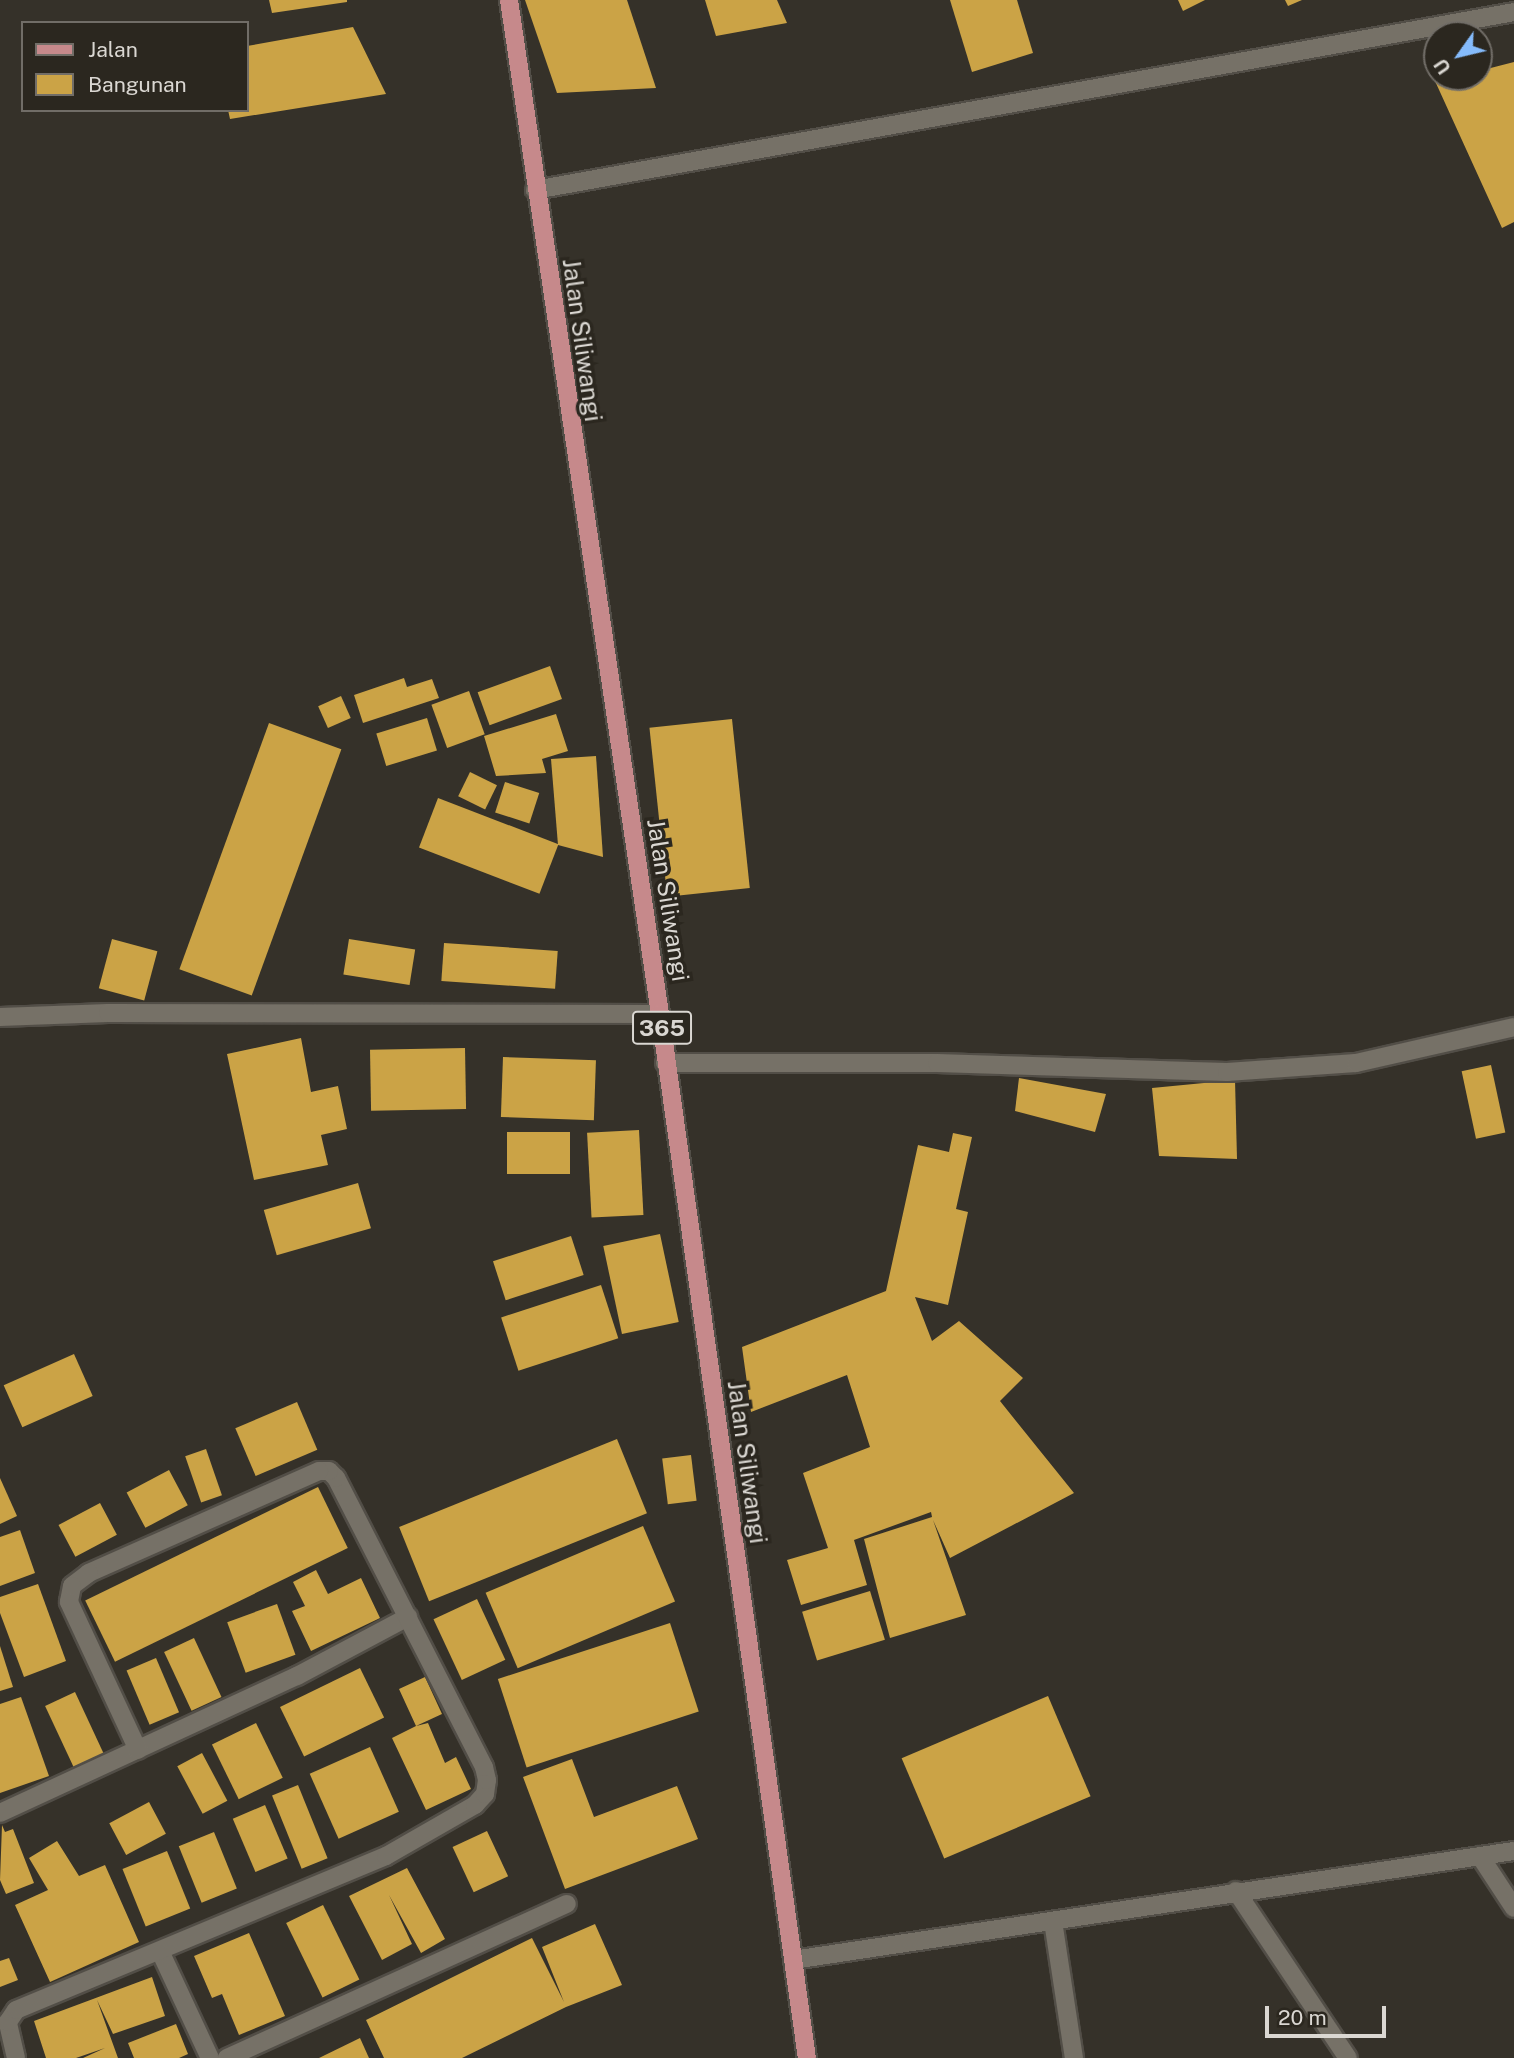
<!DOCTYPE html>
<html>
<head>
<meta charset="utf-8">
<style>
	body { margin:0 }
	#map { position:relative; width:1514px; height:2058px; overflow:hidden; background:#353129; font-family:"Public Sans",sans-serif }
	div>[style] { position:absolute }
	.building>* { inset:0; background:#cba346; transform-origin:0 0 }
	.roads { filter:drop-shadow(2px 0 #524e47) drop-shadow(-2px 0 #524e47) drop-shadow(0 2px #524e47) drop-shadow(0 -2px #524e47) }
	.street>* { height:18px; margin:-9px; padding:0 9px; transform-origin:9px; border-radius:9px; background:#767167 }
	.primary>* { height:18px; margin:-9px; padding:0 9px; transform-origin:9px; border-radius:9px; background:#c6898b }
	span { translate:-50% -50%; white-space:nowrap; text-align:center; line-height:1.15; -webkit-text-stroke:7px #2b271f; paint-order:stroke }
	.shield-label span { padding:2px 5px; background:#2b271f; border:2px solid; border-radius:5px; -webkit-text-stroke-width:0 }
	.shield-label { font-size:23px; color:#dad7d2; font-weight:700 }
	.street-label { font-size:24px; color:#dad7d2 }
	.legend { position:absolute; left:21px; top:21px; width:228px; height:91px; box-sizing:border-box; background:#2b271f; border:2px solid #716d67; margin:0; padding:9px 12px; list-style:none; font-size:21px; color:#dad7d2 }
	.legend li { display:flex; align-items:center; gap:14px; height:35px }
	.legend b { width:35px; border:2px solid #716d67 }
	.north { position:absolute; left:1423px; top:21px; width:70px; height:70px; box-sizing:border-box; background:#2b271f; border:2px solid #716d67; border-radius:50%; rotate:236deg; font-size:19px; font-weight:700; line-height:28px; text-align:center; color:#dad7d2 }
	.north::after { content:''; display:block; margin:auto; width:24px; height:32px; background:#85bbfb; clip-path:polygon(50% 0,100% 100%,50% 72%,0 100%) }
	.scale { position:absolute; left:1265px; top:2006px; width:121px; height:32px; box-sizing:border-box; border:4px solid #dad7d2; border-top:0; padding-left:9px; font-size:21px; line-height:24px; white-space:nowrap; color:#dad7d2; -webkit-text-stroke:5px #2b271f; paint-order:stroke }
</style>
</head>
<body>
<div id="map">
	<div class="building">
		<div style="clip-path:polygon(269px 0,347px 0,347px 2px,272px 13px)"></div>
		<div style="clip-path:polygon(525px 0,627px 0,656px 88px,557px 93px)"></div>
		<div style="clip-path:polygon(705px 0,777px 0,787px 23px,716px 36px)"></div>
		<div style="clip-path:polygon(950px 0,1017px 0,1033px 53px,972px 72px)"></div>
		<div style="clip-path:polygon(1178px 0,1205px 0,1183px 11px)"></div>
		<div style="clip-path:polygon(1285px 0,1302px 0,1288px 6px)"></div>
		<div style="clip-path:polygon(353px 27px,386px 94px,230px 119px,228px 110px,247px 110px,247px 46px)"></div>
		<div style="clip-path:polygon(1514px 62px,1514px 222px,1502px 228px,1435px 81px,1479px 77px,1479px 71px)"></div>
		<div style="left:550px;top:666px;width:35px;height:77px;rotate:70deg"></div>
		<div style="clip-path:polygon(404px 678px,407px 687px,432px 679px,439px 698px,363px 723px,354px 695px)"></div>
		<div style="left:469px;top:691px;width:46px;height:40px;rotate:70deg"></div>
		<div style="left:341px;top:696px;width:24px;height:25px;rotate:66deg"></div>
		<div style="clip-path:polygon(556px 714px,568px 751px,542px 759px,546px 773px,496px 776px,484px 736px)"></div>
		<div style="left:427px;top:718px;width:34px;height:53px;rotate:73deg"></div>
		<div style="left:732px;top:719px;width:170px;height:83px;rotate:84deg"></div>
		<div style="left:269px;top:723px;width:77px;height:262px;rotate:20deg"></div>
		<div style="clip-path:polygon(596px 756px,603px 857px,558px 845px,551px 759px)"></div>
		<div style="left:470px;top:772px;width:30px;height:27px;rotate:26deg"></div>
		<div style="left:505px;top:782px;width:36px;height:32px;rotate:18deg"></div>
		<div style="left:438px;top:798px;width:129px;height:53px;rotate:21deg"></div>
		<div style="left:112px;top:939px;width:47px;height:51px;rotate:15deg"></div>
		<div style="left:349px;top:939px;width:67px;height:36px;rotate:9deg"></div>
		<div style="left:444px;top:943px;width:114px;height:38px;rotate:4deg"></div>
		<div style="clip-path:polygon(301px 1038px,311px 1092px,338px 1086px,347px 1129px,321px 1135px,328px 1165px,254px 1180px,227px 1054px)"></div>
		<div style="left:465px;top:1048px;width:61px;height:95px;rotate:89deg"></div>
		<div style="left:503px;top:1057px;width:93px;height:60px;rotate:2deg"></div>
		<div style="left:1491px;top:1065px;width:69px;height:30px;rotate:78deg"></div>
		<div style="clip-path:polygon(1019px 1078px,1106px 1094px,1095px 1132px,1015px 1111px)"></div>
		<div style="clip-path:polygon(1235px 1080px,1237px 1159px,1159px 1156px,1152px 1088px)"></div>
		<div style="left:639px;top:1130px;width:85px;height:52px;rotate:87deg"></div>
		<div style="left:507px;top:1132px;width:63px;height:42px"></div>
		<div style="clip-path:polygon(953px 1133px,972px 1137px,956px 1209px,968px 1212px,948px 1305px,915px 1297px,932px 1341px,959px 1321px,1023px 1378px,1000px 1401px,1074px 1493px,950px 1558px,933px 1520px,966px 1615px,890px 1638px,864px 1539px,932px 1517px,931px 1512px,854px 1540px,867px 1585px,801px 1605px,787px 1560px,828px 1548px,803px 1473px,870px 1447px,847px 1375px,751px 1412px,742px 1347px,886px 1291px,918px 1145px,949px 1152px)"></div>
		<div style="left:358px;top:1183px;width:47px;height:98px;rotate:74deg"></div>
		<div style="left:660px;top:1234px;width:90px;height:58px;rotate:78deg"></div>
		<div style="left:571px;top:1236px;width:41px;height:82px;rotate:72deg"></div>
		<div style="left:601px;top:1285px;width:56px;height:105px;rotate:72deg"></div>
		<div style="left:74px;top:1354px;width:46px;height:77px;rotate:66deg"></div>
		<div style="left:297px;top:1402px;width:52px;height:67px;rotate:67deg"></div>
		<div style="left:617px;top:1439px;width:80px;height:235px;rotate:68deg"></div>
		<div style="left:206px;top:1449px;width:49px;height:22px;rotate:71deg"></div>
		<div style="left:691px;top:1455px;width:46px;height:29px;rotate:83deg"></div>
		<div style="left:169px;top:1470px;width:40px;height:48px;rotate:62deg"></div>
		<div style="clip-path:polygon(0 1478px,17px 1516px,0 1524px)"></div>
		<div style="left:318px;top:1487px;width:68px;height:259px;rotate:64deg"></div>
		<div style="left:100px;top:1503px;width:36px;height:47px;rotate:62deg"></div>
		<div style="left:643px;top:1526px;width:82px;height:171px;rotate:67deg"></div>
		<div style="clip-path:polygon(20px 1530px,35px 1573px,0 1586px,0 1537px)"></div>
		<div style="clip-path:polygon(316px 1570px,328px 1594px,361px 1578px,380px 1618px,311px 1651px,292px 1611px,305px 1606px,293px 1582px)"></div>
		<div style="clip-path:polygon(38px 1584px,66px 1661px,24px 1677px,0 1613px,0 1597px)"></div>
		<div style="left:870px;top:1591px;width:51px;height:71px;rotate:73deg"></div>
		<div style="left:477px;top:1599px;width:67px;height:48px;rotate:65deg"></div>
		<div style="left:277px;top:1604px;width:54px;height:53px;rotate:70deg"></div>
		<div style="left:670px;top:1623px;width:93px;height:181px;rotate:72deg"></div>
		<div style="left:194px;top:1638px;width:65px;height:33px;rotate:65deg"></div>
		<div style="clip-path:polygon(0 1646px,13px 1687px,0 1691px)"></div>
		<div style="left:156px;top:1658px;width:59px;height:32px;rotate:67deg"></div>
		<div style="left:360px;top:1668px;width:55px;height:89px;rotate:64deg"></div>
		<div style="clip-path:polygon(425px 1677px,442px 1714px,416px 1726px,428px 1723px,445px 1763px,456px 1757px,471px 1789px,426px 1810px,392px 1738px,416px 1726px,399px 1689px)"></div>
		<div style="left:75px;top:1692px;width:68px;height:33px;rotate:65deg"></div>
		<div style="left:1048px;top:1696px;width:109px;height:159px;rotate:67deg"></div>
		<div style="clip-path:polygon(21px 1697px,49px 1776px,0 1793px,0 1704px)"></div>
		<div style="left:256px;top:1723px;width:61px;height:49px;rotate:64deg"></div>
		<div style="left:370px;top:1747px;width:71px;height:66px;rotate:66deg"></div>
		<div style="left:202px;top:1753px;width:54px;height:28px;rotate:62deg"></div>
		<div style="clip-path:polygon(572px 1759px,594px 1817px,677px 1786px,698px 1839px,565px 1889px,523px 1777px)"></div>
		<div style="left:298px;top:1785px;width:79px;height:28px;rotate:68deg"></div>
		<div style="left:149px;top:1802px;width:36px;height:45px;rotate:62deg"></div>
		<div style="left:265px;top:1805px;width:58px;height:35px;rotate:67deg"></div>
		<div style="clip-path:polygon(2px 1825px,5px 1832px,13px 1829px,34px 1883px,6px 1894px,0 1880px)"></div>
		<div style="left:487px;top:1831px;width:50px;height:38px;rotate:65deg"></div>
		<div style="left:214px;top:1832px;width:61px;height:38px;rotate:68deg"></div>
		<div style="clip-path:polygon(57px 1841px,79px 1876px,105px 1865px,139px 1942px,50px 1982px,15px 1905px,48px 1890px,29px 1858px)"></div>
		<div style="left:167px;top:1851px;width:62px;height:48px;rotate:68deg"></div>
		<div style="clip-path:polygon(407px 1868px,445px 1939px,421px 1953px,389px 1895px,412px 1944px,382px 1960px,349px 1896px)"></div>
		<div style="left:323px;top:1905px;width:83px;height:41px;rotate:64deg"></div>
		<div style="clip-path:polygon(595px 1924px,622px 1985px,566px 2007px,462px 2058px,384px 2058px,366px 2020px,532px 1938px,564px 2002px,542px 1947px)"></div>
		<div style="clip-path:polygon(249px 1933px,285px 2016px,239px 2035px,222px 1994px,212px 1998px,194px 1956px)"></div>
		<div style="clip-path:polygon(9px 1958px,18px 1980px,0 1987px,0 1961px)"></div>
		<div style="clip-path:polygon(152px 1977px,165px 2016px,113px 2034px,97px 2000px,118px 2058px,83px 2058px,105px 2048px,76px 2058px,46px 2058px,34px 2021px)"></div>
		<div style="clip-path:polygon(176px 2024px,188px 2054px,179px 2058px,134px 2058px,128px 2043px)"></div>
		<div style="clip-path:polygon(360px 2038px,369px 2058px,319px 2058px)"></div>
	</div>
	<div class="roads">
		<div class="street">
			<div style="left:535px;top:190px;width:995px;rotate:-10.3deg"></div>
			<div style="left:0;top:1017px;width:108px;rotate:-2.1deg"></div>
			<div style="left:108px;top:1013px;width:552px;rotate:0.1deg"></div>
			<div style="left:665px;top:1063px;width:272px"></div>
			<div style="left:937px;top:1063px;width:290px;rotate:1.8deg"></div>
			<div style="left:1227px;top:1072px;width:129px;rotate:-4deg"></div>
			<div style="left:1356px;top:1063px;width:162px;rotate:-12.8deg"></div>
			<div style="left:0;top:1813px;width:327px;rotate:-24.8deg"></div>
			<div style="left:297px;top:1676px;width:126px;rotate:-28deg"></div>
			<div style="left:1480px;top:1856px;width:62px;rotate:56.8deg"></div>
			<div style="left:1236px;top:1891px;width:201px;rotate:56.2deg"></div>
			<div style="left:1053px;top:1921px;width:139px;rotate:81.3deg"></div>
			<div style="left:160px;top:1951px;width:118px;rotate:65deg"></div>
			<div style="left:793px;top:1960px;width:729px;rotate:-8.6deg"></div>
			<div style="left:16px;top:2058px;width:37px;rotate:-103deg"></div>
			<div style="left:8px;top:2022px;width:14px;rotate:-56deg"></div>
			<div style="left:16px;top:2010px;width:401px;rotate:-22.6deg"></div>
			<div style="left:386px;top:1856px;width:103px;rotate:-29.8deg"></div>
			<div style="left:475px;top:1805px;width:15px;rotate:-48deg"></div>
			<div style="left:485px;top:1794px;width:14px;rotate:-82deg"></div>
			<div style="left:487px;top:1780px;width:13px;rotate:-103deg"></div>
			<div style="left:484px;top:1767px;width:325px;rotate:-117.1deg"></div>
			<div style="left:336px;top:1478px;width:10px;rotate:-135deg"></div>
			<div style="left:329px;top:1471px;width:10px;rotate:180deg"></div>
			<div style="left:319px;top:1471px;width:252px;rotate:156.1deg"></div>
			<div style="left:89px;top:1573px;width:21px;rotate:143deg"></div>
			<div style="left:72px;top:1586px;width:16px;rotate:101deg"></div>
			<div style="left:69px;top:1602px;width:163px;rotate:65deg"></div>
			<div style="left:227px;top:2058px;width:373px;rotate:-24.4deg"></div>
		</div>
		<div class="primary">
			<div style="left:509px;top:0;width:1025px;rotate:81.53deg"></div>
			<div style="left:660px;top:1014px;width:1054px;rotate:81.99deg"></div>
		</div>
	</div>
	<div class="shield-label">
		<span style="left:662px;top:1028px">365</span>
	</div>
	<div class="street-label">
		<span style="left:582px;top:340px;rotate:82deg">Jalan Siliwangi</span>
		<span style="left:668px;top:900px;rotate:81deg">Jalan Siliwangi</span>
		<span style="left:747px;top:1462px;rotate:82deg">Jalan Siliwangi</span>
	</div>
	<ul class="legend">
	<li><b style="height:9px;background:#c6898b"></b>Jalan</li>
	<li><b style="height:19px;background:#cba346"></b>Bangunan</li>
	</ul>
	<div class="north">U</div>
	<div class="scale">20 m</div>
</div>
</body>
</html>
